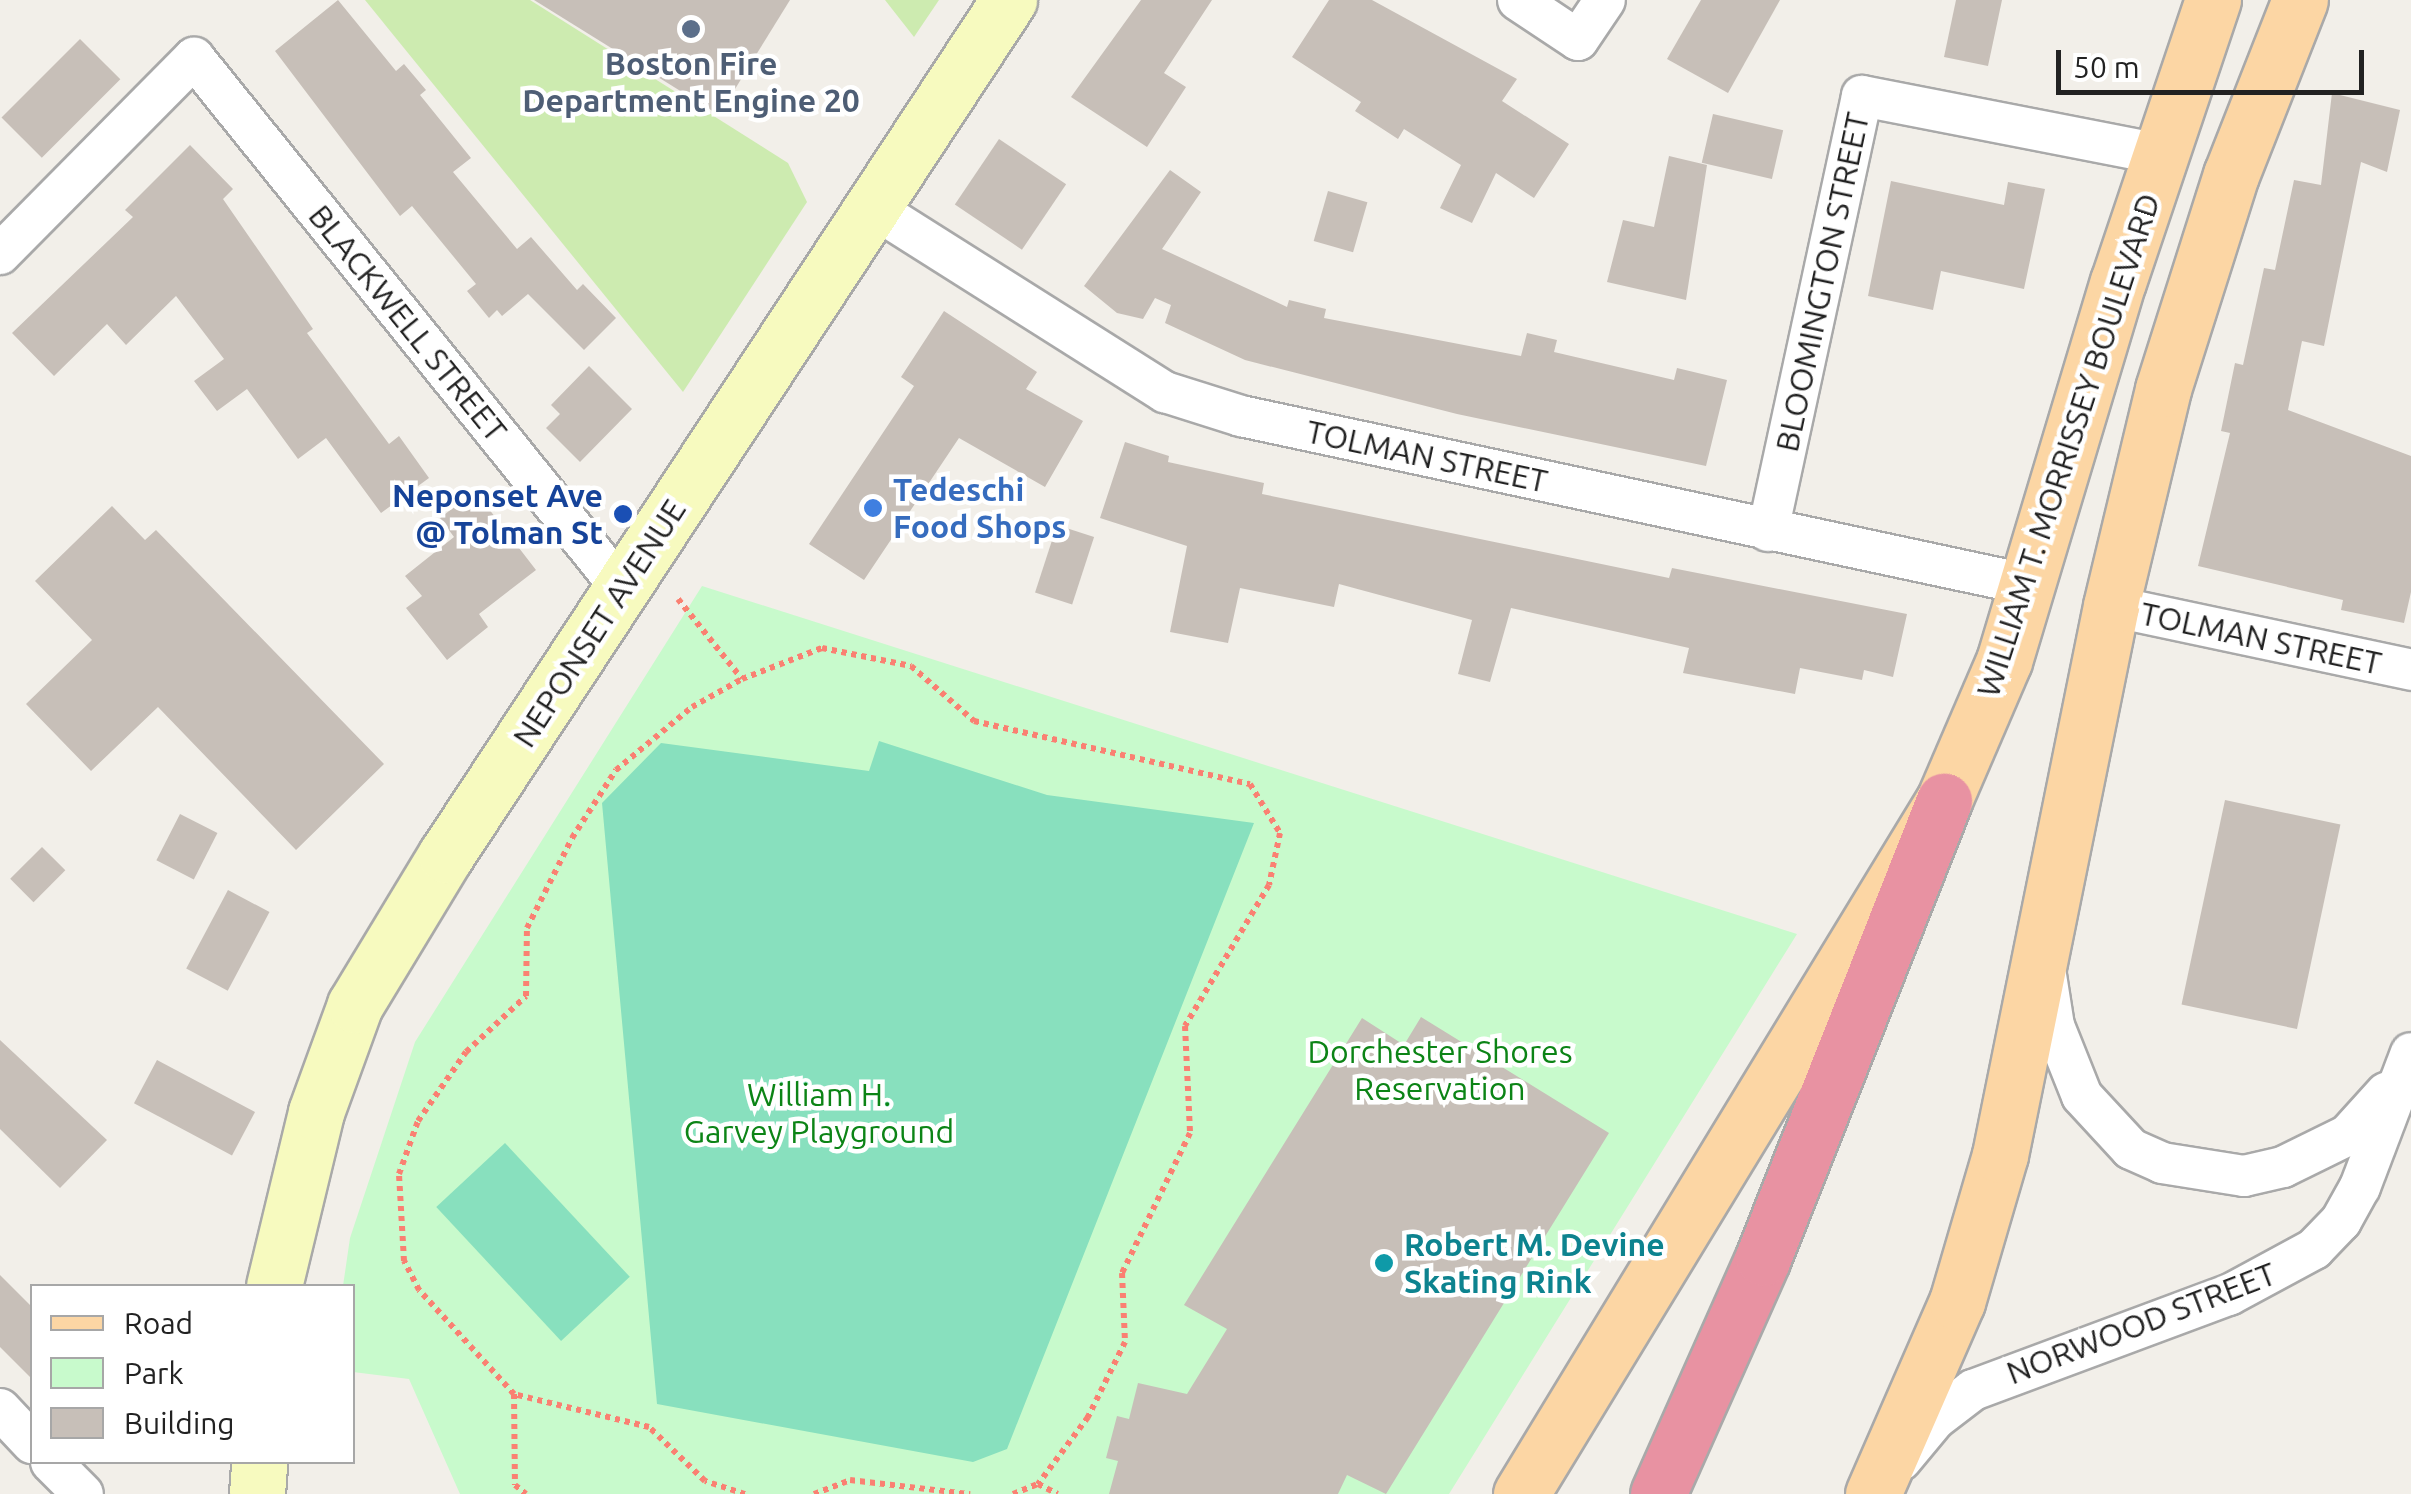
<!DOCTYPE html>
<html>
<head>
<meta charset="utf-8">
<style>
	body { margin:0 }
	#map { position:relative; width:2411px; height:1494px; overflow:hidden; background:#f2efe9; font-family:Ubuntu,sans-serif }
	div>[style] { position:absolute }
	.grass>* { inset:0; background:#cdebb0 }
	.park>* { inset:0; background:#c8facc }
	.pitch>* { inset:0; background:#88e0be; transform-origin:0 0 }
	.building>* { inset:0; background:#c7bfb8; transform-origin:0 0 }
	.path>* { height:6px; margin-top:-3px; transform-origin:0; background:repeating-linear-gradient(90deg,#fa8072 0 5px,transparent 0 10px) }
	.roads { filter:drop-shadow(2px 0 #a9a9a9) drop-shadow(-2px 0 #a9a9a9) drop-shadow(0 2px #a9a9a9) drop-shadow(0 -2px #a9a9a9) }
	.minor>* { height:40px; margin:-20px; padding:0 20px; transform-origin:20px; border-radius:20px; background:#fff }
	.secondary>* { height:55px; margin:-27.5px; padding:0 27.5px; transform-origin:27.5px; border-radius:27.5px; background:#f7fabf }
	.primary>* { height:55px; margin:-27.5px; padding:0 27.5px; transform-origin:27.5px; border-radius:27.5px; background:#fcd6a4 }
	.motorway>* { height:55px; margin:-27.5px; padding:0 27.5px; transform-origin:27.5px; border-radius:27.5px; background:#e892a2 }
	.dots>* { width:28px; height:28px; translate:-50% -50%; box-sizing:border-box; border:5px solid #fff; border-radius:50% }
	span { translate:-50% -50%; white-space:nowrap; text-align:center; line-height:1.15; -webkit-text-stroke:9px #fff; paint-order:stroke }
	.service-label { font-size:32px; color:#4e5e75; font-weight:700 }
	.street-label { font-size:32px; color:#222 }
	.shop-label { font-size:32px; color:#366cbe; font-weight:700 }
	.left { translate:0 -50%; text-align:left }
	.transit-label { font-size:32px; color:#164399; font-weight:700 }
	.right { translate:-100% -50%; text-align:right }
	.park-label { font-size:32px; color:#0c8416 }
	.culture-label { font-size:32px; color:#0d838f; font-weight:700 }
	.legend { position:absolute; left:30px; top:1284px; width:325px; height:180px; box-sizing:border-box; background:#fff; border:2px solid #a7a7a7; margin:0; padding:12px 18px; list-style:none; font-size:30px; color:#222 }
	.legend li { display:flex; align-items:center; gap:20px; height:50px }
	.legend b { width:50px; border:2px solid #a7a7a7 }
	.scale { position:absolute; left:2056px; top:50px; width:308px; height:45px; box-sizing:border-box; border:5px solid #222; border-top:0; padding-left:12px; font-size:30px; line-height:35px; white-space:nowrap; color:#222; -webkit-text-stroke:8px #fff; paint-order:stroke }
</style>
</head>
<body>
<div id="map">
	<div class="grass">
		<div style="clip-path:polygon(365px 0,530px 0,788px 163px,807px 202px,683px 392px)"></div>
		<div style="clip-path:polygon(885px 0,939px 0,914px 37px)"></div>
	</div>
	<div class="park">
		<div style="clip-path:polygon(702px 586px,1797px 934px,1449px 1494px,460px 1494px,409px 1379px,353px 1372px,352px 1286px,343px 1286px,350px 1238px,415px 1042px)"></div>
	</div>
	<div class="pitch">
		<div style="clip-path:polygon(879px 741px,1047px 795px,1254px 823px,1007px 1449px,973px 1462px,657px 1404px,602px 803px,661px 743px,869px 771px)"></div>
		<div style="left:505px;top:1143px;width:183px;height:94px;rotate:47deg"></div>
	</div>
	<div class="building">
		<div style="clip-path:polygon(338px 0,396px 71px,404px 64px,426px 90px,420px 95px,471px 158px,453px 172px,517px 249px,531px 237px,577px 290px,583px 284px,616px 318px,584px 350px,528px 294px,502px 316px,497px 310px,489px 318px,467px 291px,476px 284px,412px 206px,400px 216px,275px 51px)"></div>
		<div style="clip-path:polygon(534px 0,790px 0,719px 115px)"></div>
		<div style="clip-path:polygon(1141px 0,1212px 0,1164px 73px,1186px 87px,1147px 147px,1071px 97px)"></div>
		<div style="clip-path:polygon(1329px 0,1372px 0,1517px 79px,1502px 101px,1569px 144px,1534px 198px,1496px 173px,1472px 223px,1440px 208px,1461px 165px,1404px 129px,1398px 139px,1355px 111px,1361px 102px,1292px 57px)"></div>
		<div style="clip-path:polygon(1701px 0,1780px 0,1728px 93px,1667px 59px)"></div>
		<div style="clip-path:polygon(1956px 0,2002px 0,1988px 66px,1944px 57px)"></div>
		<div style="left:80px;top:39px;width:57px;height:111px;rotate:45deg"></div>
		<div style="clip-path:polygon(2332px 93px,2400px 110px,2387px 172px,2361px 162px,2324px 346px,2302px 341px,2288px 410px,2411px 456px,2411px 592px,2404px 623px,2341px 610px,2343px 600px,2198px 566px,2230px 433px,2221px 431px,2235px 363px,2243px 365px,2264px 268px,2275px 270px,2294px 180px,2321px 185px)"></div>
		<div style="left:1713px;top:114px;width:72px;height:50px;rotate:13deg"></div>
		<div style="left:999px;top:139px;width:81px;height:79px;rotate:34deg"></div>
		<div style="clip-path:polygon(190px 145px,233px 189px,223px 199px,313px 329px,307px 333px,389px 444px,399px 436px,429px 478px,381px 513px,326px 438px,298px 459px,247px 389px,217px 411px,194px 381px,224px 359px,176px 296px,126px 345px,107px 324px,54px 376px,12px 333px,133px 217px,125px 210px)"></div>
		<div style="clip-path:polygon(1669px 156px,1707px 165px,1686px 300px,1607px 282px,1623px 220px,1654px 227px)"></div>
		<div style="clip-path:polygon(1170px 170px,1201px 192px,1162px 249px,1287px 307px,1289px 300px,1326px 309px,1324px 318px,1521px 356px,1527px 333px,1557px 340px,1554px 352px,1674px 380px,1677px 368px,1727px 380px,1706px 466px,1457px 414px,1245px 360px,1165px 323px,1171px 305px,1155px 298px,1143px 319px,1117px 313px,1084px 286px)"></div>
		<div style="clip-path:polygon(1891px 181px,2004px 205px,2008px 182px,2045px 189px,2024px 289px,1941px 271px,1933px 310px,1868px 296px)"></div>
		<div style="left:1328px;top:191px;width:41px;height:52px;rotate:16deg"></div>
		<div style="clip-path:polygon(944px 311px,1037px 372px,1026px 389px,1083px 421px,1045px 487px,959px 438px,864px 580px,809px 544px,914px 386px,901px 377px)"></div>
		<div style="clip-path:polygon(589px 366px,632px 409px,580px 462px,546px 428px,560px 414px,551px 405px)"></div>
		<div style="clip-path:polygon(1125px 442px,1169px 456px,1168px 462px,1264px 483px,1262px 494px,1669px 578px,1672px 568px,1907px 614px,1893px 677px,1864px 670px,1862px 680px,1800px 668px,1795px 694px,1683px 673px,1689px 648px,1511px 608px,1490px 682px,1458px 674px,1472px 620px,1339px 584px,1334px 607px,1240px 588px,1228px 643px,1170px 632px,1187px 546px,1100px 518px)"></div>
		<div style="clip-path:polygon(475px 491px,536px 570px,479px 614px,488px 627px,447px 660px,406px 608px,422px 596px,405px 576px,454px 537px,440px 518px)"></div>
		<div style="clip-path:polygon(112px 506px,145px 540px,156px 530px,384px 764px,296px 850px,158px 707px,91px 771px,26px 704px,92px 640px,35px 581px)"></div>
		<div style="left:1057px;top:525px;width:39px;height:71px;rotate:18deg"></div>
		<div style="left:2225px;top:800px;width:118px;height:209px;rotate:12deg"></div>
		<div style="left:180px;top:814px;width:42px;height:52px;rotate:27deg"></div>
		<div style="left:42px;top:847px;width:33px;height:45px;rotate:45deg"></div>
		<div style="left:228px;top:890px;width:47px;height:89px;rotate:28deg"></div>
		<div style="clip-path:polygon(1421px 1017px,1609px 1133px,1386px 1494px,1347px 1475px,1338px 1494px,1109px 1494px,1118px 1461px,1106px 1458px,1117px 1416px,1129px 1419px,1138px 1383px,1187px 1394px,1227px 1329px,1184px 1305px,1362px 1018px,1404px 1045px)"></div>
		<div style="clip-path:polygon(0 1040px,107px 1140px,60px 1188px,0 1129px)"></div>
		<div style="left:157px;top:1060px;width:111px;height:49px;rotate:28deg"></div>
		<div style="clip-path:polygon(0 1275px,32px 1307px,32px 1379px,0 1347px)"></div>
	</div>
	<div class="path">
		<div style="left:678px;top:599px;width:102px;rotate:51.3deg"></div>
		<div style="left:514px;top:1394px;width:91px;rotate:89.4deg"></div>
		<div style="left:515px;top:1485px;width:14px;rotate:39deg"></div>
		<div style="left:745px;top:1494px;width:42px;rotate:-162deg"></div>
		<div style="left:705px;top:1481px;width:78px;rotate:-136deg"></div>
		<div style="left:649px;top:1427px;width:139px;rotate:-166.3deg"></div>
		<div style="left:514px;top:1394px;width:141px;rotate:-132.4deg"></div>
		<div style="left:419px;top:1290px;width:33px;rotate:-117deg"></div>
		<div style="left:404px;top:1261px;width:87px;rotate:-93.3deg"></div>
		<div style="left:399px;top:1174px;width:56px;rotate:-70.3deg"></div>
		<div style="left:418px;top:1121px;width:84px;rotate:-55.2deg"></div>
		<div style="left:466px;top:1052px;width:82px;rotate:-43deg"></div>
		<div style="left:526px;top:996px;width:68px;rotate:-89.2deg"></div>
		<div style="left:527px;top:928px;width:101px;rotate:-63.4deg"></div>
		<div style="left:572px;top:838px;width:81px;rotate:-57.1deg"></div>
		<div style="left:616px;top:770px;width:99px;rotate:-39.7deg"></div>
		<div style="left:692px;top:707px;width:57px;rotate:-29.2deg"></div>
		<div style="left:742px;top:679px;width:86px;rotate:-21.2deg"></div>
		<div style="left:822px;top:648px;width:91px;rotate:11.4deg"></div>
		<div style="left:911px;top:666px;width:84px;rotate:41.1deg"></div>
		<div style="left:974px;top:721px;width:283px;rotate:12.9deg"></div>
		<div style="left:1250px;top:784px;width:57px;rotate:58.5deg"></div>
		<div style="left:1280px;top:833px;width:53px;rotate:101.9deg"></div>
		<div style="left:1269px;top:885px;width:164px;rotate:120.8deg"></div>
		<div style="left:1185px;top:1026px;width:107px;rotate:87.3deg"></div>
		<div style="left:1190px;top:1133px;width:156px;rotate:115.9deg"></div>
		<div style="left:1122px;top:1273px;width:69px;rotate:87.5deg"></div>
		<div style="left:1125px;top:1342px;width:84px;rotate:116.3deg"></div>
		<div style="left:1088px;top:1417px;width:84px;rotate:126.7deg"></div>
		<div style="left:814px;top:1494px;width:39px;rotate:-21deg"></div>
		<div style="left:850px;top:1480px;width:121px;rotate:6.7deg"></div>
		<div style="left:1013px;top:1494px;width:27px;rotate:-22deg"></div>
		<div style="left:1038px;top:1484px;width:22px;rotate:27deg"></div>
	</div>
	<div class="roads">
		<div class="minor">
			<div style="left:1518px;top:0;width:72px;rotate:33.7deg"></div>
			<div style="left:1578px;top:40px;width:48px;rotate:-56deg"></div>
			<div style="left:872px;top:207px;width:347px;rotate:32.3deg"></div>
			<div style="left:1165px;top:392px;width:80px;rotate:17.5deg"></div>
			<div style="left:1241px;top:416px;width:807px;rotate:12.09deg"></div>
			<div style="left:0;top:254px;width:276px;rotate:-45.3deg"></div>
			<div style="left:194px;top:58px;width:682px;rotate:51.13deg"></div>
			<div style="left:1768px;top:531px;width:445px;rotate:-77.8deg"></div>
			<div style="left:1862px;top:96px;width:305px;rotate:11deg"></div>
			<div style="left:2111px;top:606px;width:307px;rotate:12deg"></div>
			<div style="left:2046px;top:975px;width:52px;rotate:81.1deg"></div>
			<div style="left:2054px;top:1026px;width:75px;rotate:68.2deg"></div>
			<div style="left:2082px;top:1096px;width:72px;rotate:47.2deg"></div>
			<div style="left:2131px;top:1149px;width:34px;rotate:24deg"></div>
			<div style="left:2162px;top:1163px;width:83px;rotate:9deg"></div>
			<div style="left:2244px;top:1176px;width:40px;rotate:-13deg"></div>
			<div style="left:2283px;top:1167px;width:72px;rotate:-26.2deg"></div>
			<div style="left:2348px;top:1135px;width:57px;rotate:-47.9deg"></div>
			<div style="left:0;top:1409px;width:47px;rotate:46.7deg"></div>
			<div style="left:1901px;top:1460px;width:53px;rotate:-50.3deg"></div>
			<div style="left:1935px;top:1419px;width:48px;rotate:-37.3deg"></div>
			<div style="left:1973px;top:1390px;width:273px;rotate:-20.4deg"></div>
			<div style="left:2229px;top:1295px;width:97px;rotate:-28.4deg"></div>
			<div style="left:2314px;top:1249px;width:39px;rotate:-46deg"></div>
			<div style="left:2341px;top:1221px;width:39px;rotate:-61deg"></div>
			<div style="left:2360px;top:1187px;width:143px;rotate:-69.2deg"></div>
			<div style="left:51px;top:1462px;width:45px;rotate:45deg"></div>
		</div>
		<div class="secondary">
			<div style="left:274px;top:1286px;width:179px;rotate:-76.4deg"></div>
			<div style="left:316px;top:1112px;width:114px;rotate:-70deg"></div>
			<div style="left:355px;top:1005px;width:175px;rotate:-58.8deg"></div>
			<div style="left:446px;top:855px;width:1024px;rotate:-56.64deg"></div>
			<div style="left:257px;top:1494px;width:32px;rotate:-86deg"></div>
		</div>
		<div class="primary">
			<div style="left:1521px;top:1494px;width:813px;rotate:-58.64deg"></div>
			<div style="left:1944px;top:800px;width:151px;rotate:-66.7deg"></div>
			<div style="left:2004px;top:661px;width:396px;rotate:-73.3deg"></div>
			<div style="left:2118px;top:282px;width:298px;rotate:-71.4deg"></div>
			<div style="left:1873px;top:1494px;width:210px;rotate:-66.4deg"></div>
			<div style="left:1957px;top:1302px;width:153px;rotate:-73.7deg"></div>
			<div style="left:2000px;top:1155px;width:560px;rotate:-78.57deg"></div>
			<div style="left:2111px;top:606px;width:223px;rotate:-76.5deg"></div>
			<div style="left:2163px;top:389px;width:225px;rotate:-72.4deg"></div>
			<div style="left:2231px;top:175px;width:188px;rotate:-68.5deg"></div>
		</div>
		<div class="motorway">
			<div style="left:1658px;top:1494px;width:258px;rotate:-66deg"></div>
			<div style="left:1763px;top:1258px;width:492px;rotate:-68.4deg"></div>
		</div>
	</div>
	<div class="dots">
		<div style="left:691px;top:29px;background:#5c6f8a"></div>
		<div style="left:873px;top:508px;background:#3f7fe0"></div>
		<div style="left:623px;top:514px;background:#1a4fb4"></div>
		<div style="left:1384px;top:1263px;background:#0f9aa8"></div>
	</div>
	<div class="service-label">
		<span style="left:691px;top:82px">Boston Fire<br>Department Engine 20</span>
	</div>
	<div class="street-label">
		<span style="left:1822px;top:282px;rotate:-78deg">BLOOMINGTON STREET</span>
		<span style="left:408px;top:323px;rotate:51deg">BLACKWELL STREET</span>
		<span style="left:2068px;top:445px;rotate:-72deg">WILLIAM T. MORRISSEY BOULEVARD</span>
		<span style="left:1427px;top:456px;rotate:12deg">TOLMAN STREET</span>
		<span style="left:599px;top:623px;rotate:-57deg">NEPONSET AVENUE</span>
		<span style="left:2261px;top:638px;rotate:12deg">TOLMAN STREET</span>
		<span style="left:2141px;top:1323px;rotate:-21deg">NORWOOD STREET</span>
	</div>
	<div class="shop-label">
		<span class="left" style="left:893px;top:508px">Tedeschi<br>Food Shops</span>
	</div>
	<div class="transit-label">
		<span class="right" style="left:603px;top:514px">Neponset Ave<br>@ Tolman St</span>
	</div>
	<div class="park-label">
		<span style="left:1440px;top:1070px">Dorchester Shores<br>Reservation</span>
		<span style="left:819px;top:1113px">William H.<br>Garvey Playground</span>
	</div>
	<div class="culture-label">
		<span class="left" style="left:1404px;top:1263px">Robert M. Devine<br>Skating Rink</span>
	</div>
	<ul class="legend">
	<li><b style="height:12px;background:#fcd6a4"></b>Road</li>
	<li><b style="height:28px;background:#c8facc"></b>Park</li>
	<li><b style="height:28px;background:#c7bfb8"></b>Building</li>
	</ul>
	<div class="scale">50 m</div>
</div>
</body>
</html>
